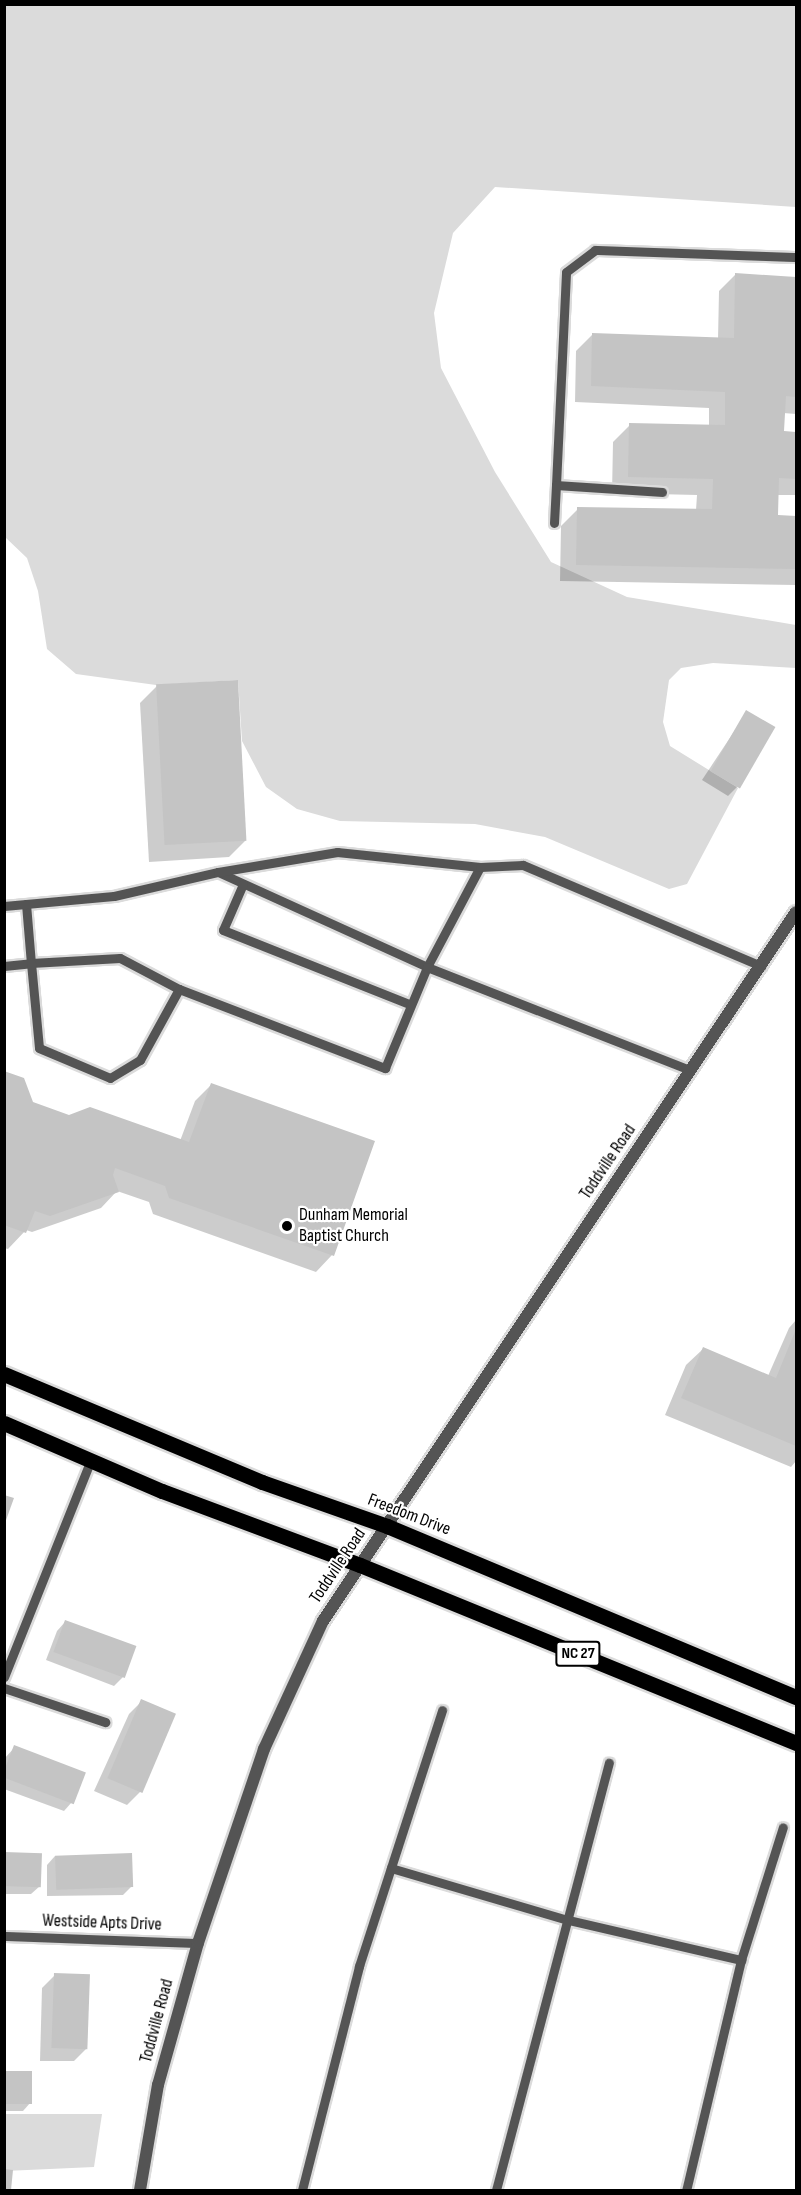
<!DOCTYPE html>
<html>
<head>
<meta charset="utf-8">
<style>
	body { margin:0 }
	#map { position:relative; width:801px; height:2195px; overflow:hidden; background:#fff; font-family:"Sofia Sans Condensed",sans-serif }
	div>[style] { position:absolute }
	.green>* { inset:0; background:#dbdbdb }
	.shadow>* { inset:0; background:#0003 }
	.building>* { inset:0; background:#c4c4c4; transform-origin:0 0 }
	.roads { filter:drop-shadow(2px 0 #dbdbdb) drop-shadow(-2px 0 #dbdbdb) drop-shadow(0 2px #dbdbdb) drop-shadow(0 -2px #dbdbdb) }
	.service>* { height:9px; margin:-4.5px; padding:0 4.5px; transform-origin:4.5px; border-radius:4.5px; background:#545454 }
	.tertiary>* { height:12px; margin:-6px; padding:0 6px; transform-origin:6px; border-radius:6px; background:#545454 }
	.primary>* { height:15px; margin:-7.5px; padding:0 7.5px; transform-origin:7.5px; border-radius:7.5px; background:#000 }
	.dots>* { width:16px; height:16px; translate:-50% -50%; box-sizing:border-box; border:3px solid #fff; border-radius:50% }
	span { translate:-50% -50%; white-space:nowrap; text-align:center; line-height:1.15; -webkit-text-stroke:4.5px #fff; paint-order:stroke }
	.shield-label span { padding:2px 4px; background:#fff; border:2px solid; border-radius:4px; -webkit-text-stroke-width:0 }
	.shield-label { font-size:16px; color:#000; font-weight:700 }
	.street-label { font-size:18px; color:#000 }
	.poi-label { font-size:18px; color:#000 }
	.left { translate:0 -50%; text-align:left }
	.frame { position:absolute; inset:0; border:6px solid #000; pointer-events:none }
</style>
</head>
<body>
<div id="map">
	<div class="green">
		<div style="clip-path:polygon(4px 5px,796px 5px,796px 207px,495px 187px,453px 233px,434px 313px,441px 368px,495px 472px,551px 562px,627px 597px,796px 625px,796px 668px,713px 663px,681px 668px,669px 680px,663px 722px,670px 746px,738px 788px,687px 884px,669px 889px,545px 837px,475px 824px,340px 821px,297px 809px,266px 787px,242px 741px,238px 680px,156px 685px,76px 674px,47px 649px,38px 591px,27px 558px,5px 537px)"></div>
		<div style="clip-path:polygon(4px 2114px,102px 2114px,94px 2167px,5px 2171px)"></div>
	</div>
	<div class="shadow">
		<div style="clip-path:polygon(736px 274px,796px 278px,796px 414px,783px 413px,782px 432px,796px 433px,796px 495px,777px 495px,777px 516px,796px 517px,796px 585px,560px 581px,561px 526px,578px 509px,696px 510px,697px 495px,612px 493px,613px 442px,630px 425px,709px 426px,709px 408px,575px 402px,576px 351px,593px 334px,718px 339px,719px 291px)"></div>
		<div style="clip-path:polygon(157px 686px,246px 840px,229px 857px,149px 862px,140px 703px)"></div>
		<div style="clip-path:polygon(747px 712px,737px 787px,728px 796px,702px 780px)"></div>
		<div style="clip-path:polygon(4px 1073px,32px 1103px,69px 1116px,180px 1141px,195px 1101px,211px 1085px,332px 1255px,316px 1272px,153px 1214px,149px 1202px,117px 1191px,101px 1208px,32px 1232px,26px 1230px,8px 1249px,4px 1248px)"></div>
		<div style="clip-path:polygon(796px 1320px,796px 1461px,791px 1467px,665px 1415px,686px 1365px,703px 1349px,768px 1376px,789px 1328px)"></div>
		<div style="clip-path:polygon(65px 1622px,123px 1677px,114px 1686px,46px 1660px,57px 1631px)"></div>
		<div style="clip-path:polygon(142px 1701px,140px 1792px,127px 1805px,94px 1791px,129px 1714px)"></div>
		<div style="clip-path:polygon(15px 1747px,72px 1802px,64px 1811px,4px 1789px,4px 1759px)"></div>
		<div style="clip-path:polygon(4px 1854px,40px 1886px,31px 1894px,4px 1894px)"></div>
		<div style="clip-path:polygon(55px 1856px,131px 1887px,123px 1895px,47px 1896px,47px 1865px)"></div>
		<div style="clip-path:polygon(55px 1975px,87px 2048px,74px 2061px,40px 2061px,42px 1988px)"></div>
		<div style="clip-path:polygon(4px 2072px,31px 2102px,23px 2111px,4px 2111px)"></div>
	</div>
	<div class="building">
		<div style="clip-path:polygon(735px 273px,796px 277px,796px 397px,786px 396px,784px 431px,796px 432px,796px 479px,779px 478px,778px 515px,796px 516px,796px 569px,576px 565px,577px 507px,712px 509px,713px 479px,628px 477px,629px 423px,725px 425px,725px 392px,591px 386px,592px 333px,734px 338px)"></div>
		<div style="left:238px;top:680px;width:161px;height:82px;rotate:87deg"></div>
		<div style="left:746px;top:710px;width:34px;height:71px;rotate:30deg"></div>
		<div style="clip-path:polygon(4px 1071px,24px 1078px,33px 1102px,69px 1115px,90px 1107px,189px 1142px,211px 1083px,375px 1141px,334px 1256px,169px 1198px,165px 1186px,115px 1168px,113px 1175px,119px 1192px,50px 1216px,35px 1211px,26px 1233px,4px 1225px)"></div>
		<div style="clip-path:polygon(796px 1329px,796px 1446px,681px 1398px,703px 1347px,776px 1378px)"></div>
		<div style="clip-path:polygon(4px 1495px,14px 1498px,5px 1523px,4px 1523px)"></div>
		<div style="left:65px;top:1620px;width:76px;height:34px;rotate:20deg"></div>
		<div style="left:141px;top:1699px;width:38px;height:86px;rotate:23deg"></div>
		<div style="left:14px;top:1745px;width:77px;height:34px;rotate:21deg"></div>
		<div style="left:4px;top:1852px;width:38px;height:34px;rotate:2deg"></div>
		<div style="left:132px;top:1853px;width:34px;height:77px;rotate:88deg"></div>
		<div style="left:54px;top:1973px;width:36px;height:75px;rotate:2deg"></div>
		<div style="left:4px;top:2071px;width:28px;height:33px"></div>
		<div style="clip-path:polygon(4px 2169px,13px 2170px,11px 2190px,4px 2190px)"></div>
	</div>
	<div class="roads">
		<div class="service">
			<div style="left:662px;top:492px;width:106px;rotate:-176.2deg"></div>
			<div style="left:556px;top:485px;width:213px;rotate:-87.3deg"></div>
			<div style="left:566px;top:272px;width:36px;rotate:-37deg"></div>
			<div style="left:595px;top:250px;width:201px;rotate:2deg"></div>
			<div style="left:554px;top:523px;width:38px;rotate:-87deg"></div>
			<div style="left:218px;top:872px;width:230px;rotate:24.4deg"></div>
			<div style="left:427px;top:967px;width:113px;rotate:-62.1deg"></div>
			<div style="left:243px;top:884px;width:50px;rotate:113.5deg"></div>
			<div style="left:223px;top:930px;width:202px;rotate:21.7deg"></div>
			<div style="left:26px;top:904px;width:59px;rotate:85.2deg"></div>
			<div style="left:31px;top:963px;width:89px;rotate:-3.2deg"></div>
			<div style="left:120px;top:958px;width:67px;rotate:27.7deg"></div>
			<div style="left:4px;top:906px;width:110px;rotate:-5.2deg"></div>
			<div style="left:114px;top:896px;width:107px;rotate:-13deg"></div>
			<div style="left:218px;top:872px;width:121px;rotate:-9.5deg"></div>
			<div style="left:337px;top:852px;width:144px;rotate:6deg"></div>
			<div style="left:480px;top:867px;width:43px;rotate:-2.7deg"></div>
			<div style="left:523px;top:865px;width:259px;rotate:23deg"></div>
			<div style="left:4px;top:966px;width:27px;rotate:-6deg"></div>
			<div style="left:31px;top:963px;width:85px;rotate:84.6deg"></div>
			<div style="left:39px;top:1048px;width:77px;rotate:22.9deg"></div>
			<div style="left:110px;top:1078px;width:35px;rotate:-31deg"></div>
			<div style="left:140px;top:1060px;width:81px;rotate:-61.2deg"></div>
			<div style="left:179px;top:989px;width:221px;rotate:21deg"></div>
			<div style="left:385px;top:1068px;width:109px;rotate:-67.4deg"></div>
			<div style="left:427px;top:967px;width:282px;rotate:21.4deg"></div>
			<div style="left:4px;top:1677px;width:234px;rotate:-68.2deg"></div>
			<div style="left:4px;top:1688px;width:107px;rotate:18.6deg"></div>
			<div style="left:391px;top:1868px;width:184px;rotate:16.4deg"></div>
			<div style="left:568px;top:1920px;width:178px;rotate:13deg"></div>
			<div style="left:741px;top:1960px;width:236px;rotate:103.4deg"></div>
			<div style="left:4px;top:1936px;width:194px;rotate:2.1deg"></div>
			<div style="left:741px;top:1960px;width:139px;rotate:-72.5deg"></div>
			<div style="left:302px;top:2190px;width:231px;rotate:-75.7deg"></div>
			<div style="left:359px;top:1966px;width:269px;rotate:-72deg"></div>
			<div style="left:496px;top:2190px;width:442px;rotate:-75.2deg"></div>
		</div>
		<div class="tertiary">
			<div style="left:140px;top:2190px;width:107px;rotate:-80.3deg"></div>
			<div style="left:158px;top:2085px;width:148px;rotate:-74.3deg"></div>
			<div style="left:198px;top:1943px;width:205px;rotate:-71.2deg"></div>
			<div style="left:264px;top:1749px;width:141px;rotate:-65.3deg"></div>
			<div style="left:323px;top:1621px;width:852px;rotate:-56.29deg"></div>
		</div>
		<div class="primary">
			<div style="left:4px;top:1374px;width:280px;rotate:22.7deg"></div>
			<div style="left:262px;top:1482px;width:133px;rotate:19.4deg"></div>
			<div style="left:387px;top:1526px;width:443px;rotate:22.7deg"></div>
			<div style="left:4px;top:1423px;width:172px;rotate:23.3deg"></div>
			<div style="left:162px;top:1491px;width:211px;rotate:20.5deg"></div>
			<div style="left:360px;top:1565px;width:471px;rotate:22.2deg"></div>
		</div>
	</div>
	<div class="dots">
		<div style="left:287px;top:1226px;background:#000"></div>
	</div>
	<div class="shield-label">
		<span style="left:578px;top:1654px">NC 27</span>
	</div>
	<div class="street-label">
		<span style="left:608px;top:1162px;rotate:-56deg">Toddville Road</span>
		<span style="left:409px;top:1515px;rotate:21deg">Freedom Drive</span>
		<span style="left:338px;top:1566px;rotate:-56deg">Toddville Road</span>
		<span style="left:102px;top:1923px;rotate:2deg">Westside Apts Drive</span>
		<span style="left:157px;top:2021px;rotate:-75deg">Toddville Road</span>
	</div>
	<div class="poi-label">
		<span class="left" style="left:299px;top:1226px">Dunham Memorial<br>Baptist Church</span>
	</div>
	<div class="frame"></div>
</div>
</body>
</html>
